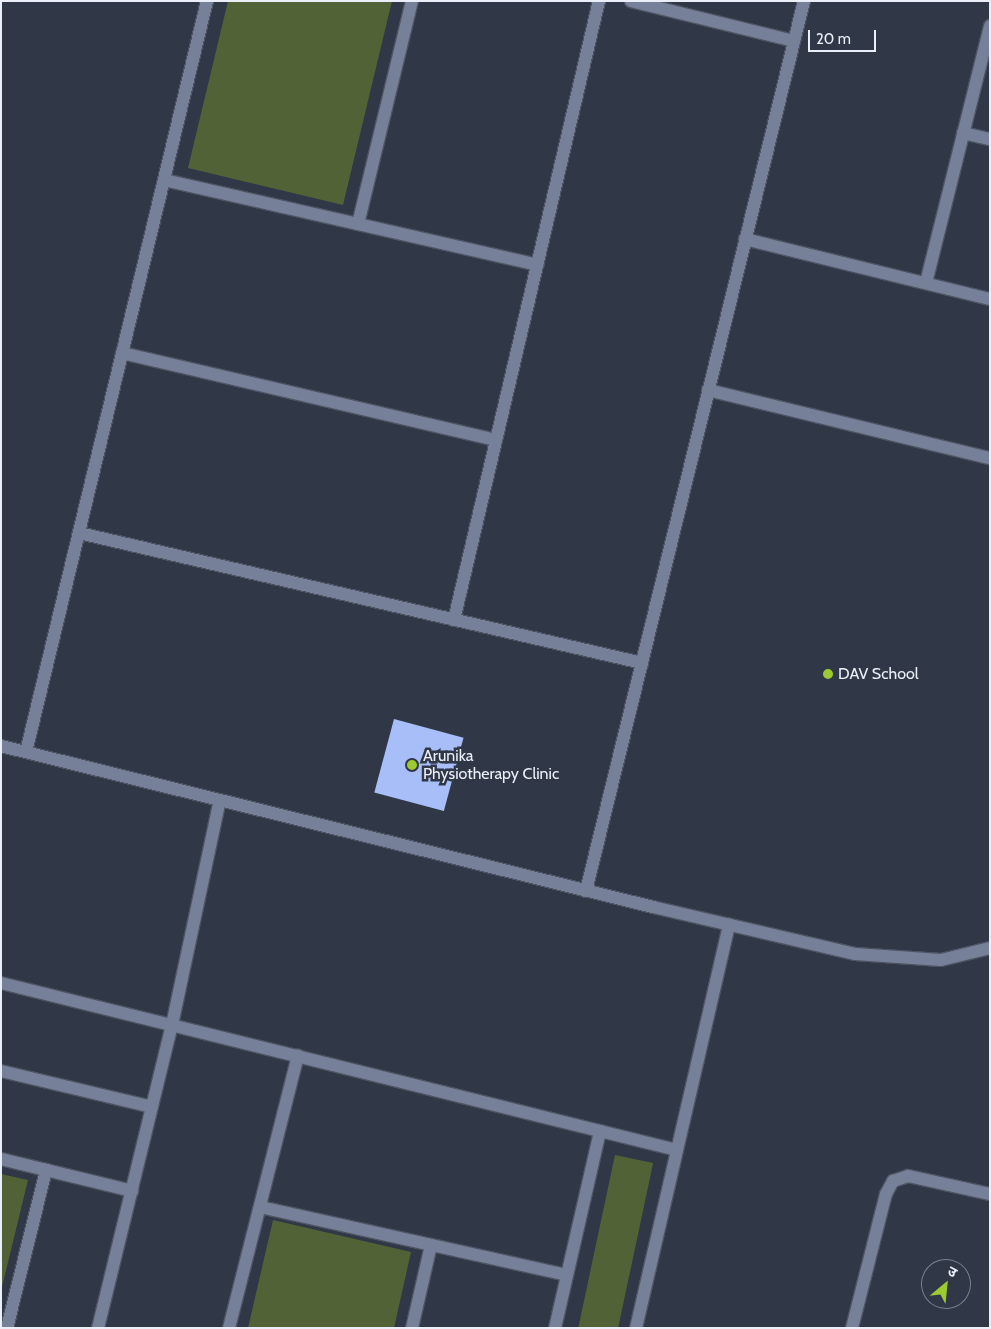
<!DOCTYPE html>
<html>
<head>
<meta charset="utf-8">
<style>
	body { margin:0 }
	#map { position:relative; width:991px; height:1329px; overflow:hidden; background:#303747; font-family:Cabin,"Noto Sans Devanagari",sans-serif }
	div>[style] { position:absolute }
	.green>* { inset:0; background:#526237; transform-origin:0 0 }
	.building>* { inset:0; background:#a7bef8; transform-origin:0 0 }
	.roads { filter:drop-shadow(1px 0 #4e5463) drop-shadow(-1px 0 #4e5463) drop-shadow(0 1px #4e5463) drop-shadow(0 -1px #4e5463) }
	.minor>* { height:12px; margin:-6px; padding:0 6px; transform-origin:6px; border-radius:6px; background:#768098 }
	.dots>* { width:14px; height:14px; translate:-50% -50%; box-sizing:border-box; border:2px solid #303747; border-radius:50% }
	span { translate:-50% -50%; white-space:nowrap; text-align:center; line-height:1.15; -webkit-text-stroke:5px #303747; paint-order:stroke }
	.poi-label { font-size:16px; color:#eaeff9 }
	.left { translate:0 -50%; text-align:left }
	.frame { position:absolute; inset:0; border:2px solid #eaeff9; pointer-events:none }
	.north { position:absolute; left:921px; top:1259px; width:50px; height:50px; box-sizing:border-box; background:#303747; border:1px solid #7a818e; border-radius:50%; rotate:28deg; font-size:14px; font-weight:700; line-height:20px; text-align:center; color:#eaeff9 }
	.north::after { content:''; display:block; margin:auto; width:18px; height:22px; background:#9dca30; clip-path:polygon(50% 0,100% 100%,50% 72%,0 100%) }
	.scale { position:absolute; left:808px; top:30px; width:68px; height:22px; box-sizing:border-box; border:2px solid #eaeff9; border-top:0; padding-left:6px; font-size:15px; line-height:18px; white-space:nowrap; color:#eaeff9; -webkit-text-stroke:4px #303747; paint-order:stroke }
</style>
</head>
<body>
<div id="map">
	<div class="green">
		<div style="clip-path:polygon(228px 1px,392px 1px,343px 205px,188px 168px)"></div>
		<div style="left:615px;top:1155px;width:39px;height:178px;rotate:12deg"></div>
		<div style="clip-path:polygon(1px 1174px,28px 1180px,1px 1291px)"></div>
		<div style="clip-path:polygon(273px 1220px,411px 1252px,394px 1328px,248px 1328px)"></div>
	</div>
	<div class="building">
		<div style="left:394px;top:719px;width:72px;height:76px;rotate:15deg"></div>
	</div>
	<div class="roads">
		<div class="minor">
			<div style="left:631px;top:1px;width:168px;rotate:13.8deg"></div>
			<div style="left:963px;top:133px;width:28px;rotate:13deg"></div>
			<div style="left:164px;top:180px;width:383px;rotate:12.8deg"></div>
			<div style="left:358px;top:224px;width:229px;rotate:-76.4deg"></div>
			<div style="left:745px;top:239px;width:252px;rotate:13.8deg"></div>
			<div style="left:926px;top:283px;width:265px;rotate:-76deg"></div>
			<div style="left:122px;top:353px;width:384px;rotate:13.1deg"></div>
			<div style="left:708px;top:390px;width:290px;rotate:13.6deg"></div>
			<div style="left:79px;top:533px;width:578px;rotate:13deg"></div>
			<div style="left:454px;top:620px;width:636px;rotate:-76.82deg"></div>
			<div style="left:1px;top:746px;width:672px;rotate:13.87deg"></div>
			<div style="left:653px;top:907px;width:207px;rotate:13.1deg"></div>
			<div style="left:855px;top:954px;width:86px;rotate:4deg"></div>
			<div style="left:941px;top:960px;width:50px;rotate:-13.8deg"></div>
			<div style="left:26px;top:752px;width:773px;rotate:-76.45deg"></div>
			<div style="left:586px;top:891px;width:916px;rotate:-76.24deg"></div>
			<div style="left:1px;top:983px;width:696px;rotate:13.88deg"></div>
			<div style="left:1px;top:1071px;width:155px;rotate:13.4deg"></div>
			<div style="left:1px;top:1159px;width:135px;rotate:13.7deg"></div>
			<div style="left:260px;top:1207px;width:314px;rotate:12.5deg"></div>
			<div style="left:7px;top:1328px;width:163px;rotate:-76.1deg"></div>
			<div style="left:98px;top:1328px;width:312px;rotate:-76.3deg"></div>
			<div style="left:172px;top:1025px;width:230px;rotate:-78deg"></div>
			<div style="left:229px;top:1328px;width:281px;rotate:-75.8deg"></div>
			<div style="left:412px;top:1328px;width:85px;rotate:-77.1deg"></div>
			<div style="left:555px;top:1328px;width:202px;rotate:-77.1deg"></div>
			<div style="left:636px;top:1328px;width:414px;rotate:-77deg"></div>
			<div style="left:852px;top:1328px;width:138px;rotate:-75.8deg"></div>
			<div style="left:886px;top:1194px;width:15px;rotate:-62deg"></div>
			<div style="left:893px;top:1181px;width:16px;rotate:-18deg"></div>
			<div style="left:908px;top:1176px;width:84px;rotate:12.4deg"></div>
		</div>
	</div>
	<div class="dots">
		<div style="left:828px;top:674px;background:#9dca30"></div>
		<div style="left:412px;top:765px;background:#9dca30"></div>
	</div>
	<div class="poi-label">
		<span class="left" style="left:838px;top:674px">DAV School</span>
		<span class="left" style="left:423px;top:765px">Arunika<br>Physiotherapy Clinic</span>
	</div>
	<div class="frame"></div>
	<div class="north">उ</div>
	<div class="scale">20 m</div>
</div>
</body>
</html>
